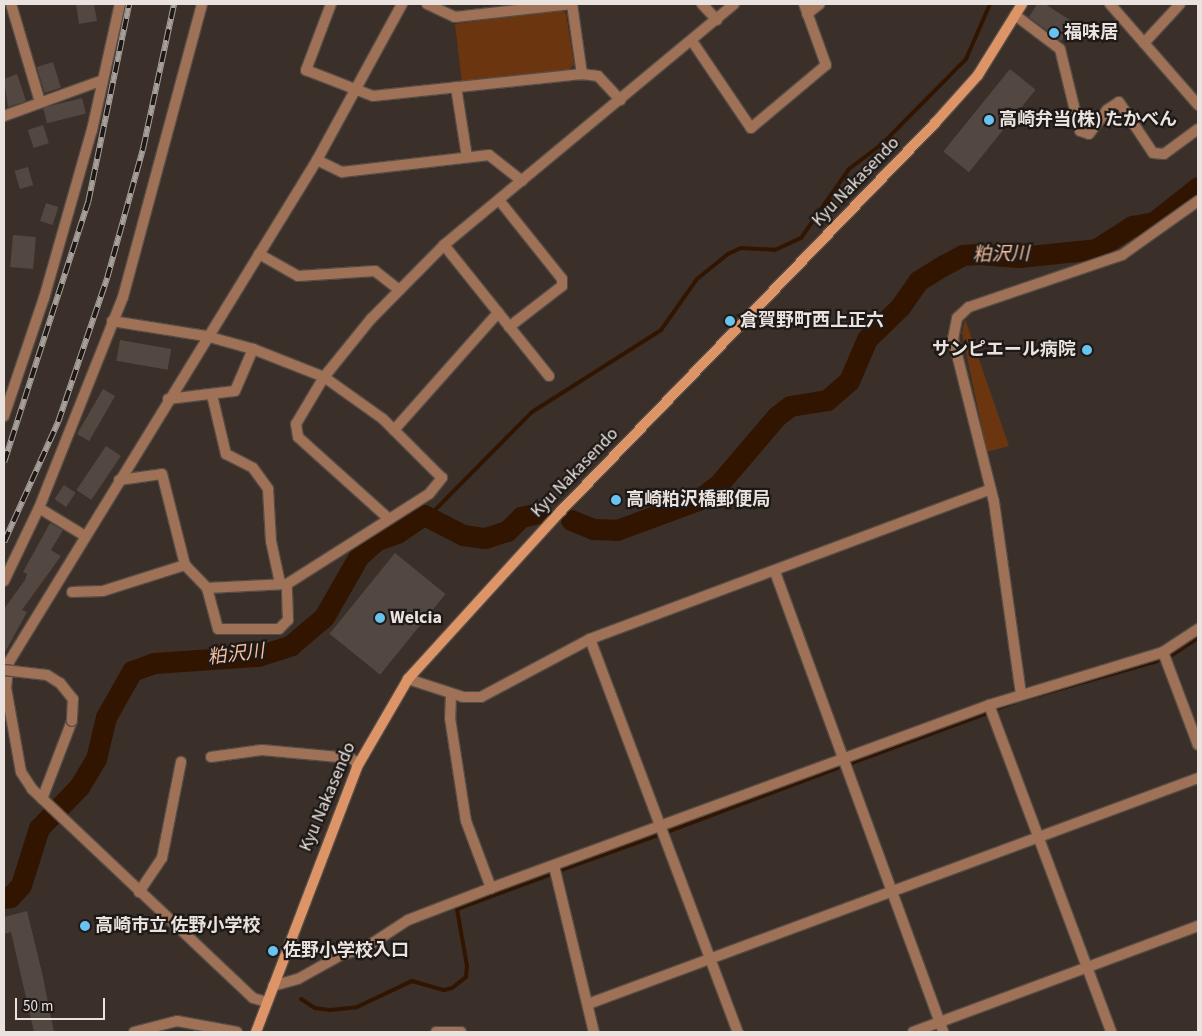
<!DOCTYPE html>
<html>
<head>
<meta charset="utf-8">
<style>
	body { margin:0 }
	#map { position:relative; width:1202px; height:1036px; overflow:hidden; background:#3a3029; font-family:"Source Sans 3","Noto Sans JP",sans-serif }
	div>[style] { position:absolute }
	.green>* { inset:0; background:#6b360f }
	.stream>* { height:4px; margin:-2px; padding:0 2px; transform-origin:2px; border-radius:2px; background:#321501 }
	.river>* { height:21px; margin:-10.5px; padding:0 10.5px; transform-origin:10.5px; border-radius:10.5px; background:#321501 }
	.building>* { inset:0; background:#534741; transform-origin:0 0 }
	.roads { filter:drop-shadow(1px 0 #564c46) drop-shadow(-1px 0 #564c46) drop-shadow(0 1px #564c46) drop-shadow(0 -1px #564c46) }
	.minor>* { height:10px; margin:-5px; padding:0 5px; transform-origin:5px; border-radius:5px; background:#9f7257 }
	.tertiary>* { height:10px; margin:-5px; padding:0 5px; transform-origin:5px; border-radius:5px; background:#9f7257 }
	.secondary>* { height:10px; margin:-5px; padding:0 5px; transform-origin:5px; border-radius:5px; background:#dd9568 }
	.rail>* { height:5.5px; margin-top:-2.75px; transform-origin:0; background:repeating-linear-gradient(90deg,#1e1916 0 11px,#a79f9a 0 22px); box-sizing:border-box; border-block:1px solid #a79f9a }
	.bridges { filter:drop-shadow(1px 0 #564c46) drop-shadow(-1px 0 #564c46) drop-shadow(0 1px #564c46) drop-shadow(0 -1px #564c46) }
	.minor-bridge>* { height:10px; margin:-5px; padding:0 5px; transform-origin:5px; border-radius:5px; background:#9f7257 }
	.dots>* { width:14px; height:14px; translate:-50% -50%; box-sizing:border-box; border:2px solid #1e1916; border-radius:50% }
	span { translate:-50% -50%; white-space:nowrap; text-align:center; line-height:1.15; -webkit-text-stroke:4.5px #1e1916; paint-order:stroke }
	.poi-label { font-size:18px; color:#e9e2de; font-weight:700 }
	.left { translate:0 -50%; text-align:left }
	.right { translate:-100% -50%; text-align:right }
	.street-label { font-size:18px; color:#e9e2de }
	.water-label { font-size:19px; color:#f5c0a0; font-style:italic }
	.frame { position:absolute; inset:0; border:5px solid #e9e2de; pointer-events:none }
	.scale { position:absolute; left:15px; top:998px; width:90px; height:22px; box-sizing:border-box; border:2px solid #e9e2de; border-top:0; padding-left:6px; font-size:15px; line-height:18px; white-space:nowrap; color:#e9e2de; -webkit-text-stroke:4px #1e1916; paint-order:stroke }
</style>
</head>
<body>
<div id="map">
	<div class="green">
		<div style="clip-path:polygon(561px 9px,566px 14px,574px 64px,569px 70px,462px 82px,455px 24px)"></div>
		<div style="clip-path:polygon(965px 319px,1009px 446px,987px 452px,962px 333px)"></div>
	</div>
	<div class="stream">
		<div style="left:428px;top:517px;width:148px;rotate:-45.3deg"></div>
		<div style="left:532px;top:412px;width:153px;rotate:-32.4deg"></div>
		<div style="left:661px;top:330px;width:62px;rotate:-54.8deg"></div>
		<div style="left:697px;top:279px;width:40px;rotate:-39deg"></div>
		<div style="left:728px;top:254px;width:14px;rotate:-25deg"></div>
		<div style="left:741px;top:248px;width:34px;rotate:3deg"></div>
		<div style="left:775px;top:250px;width:29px;rotate:-25deg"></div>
		<div style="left:801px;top:238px;width:84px;rotate:-55.2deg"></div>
		<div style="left:849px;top:169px;width:41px;rotate:-37.1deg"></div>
		<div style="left:882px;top:144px;width:120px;rotate:-45.3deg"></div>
		<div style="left:966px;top:59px;width:60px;rotate:-66.4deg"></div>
		<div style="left:1172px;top:655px;width:31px;rotate:-33deg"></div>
		<div style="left:1021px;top:700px;width:142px;rotate:-15.9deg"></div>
		<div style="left:998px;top:708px;width:18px;rotate:-19deg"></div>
		<div style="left:852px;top:763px;width:142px;rotate:-20.2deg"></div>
		<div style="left:670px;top:831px;width:179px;rotate:-20.6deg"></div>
		<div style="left:561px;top:870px;width:101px;rotate:-19.7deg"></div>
		<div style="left:301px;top:999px;width:17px;rotate:33deg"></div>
		<div style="left:315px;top:1008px;width:15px;rotate:8deg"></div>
		<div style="left:330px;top:1010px;width:27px;rotate:-6deg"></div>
		<div style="left:357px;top:1007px;width:61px;rotate:-25.3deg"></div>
		<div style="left:412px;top:981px;width:33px;rotate:16deg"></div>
		<div style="left:444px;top:990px;width:8px;rotate:-14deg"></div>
		<div style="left:452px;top:988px;width:18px;rotate:-38deg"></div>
		<div style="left:466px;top:977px;width:11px;rotate:-85deg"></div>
		<div style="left:467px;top:966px;width:58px;rotate:-100deg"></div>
		<div style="left:457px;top:909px;width:98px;rotate:-20.3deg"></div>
	</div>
	<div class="river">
		<div style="left:571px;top:520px;width:24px;rotate:22deg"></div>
		<div style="left:593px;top:529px;width:24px;rotate:2deg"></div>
		<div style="left:617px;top:530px;width:86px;rotate:-20.3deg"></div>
		<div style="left:698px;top:500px;width:25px;rotate:-37deg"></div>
		<div style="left:718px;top:485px;width:91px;rotate:-49.5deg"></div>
		<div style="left:777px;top:416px;width:16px;rotate:-38deg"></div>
		<div style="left:790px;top:406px;width:37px;rotate:-9deg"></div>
		<div style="left:827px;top:400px;width:29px;rotate:-41deg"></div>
		<div style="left:849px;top:381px;width:46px;rotate:-66.8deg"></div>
		<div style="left:867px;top:339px;width:46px;rotate:-44.1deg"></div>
		<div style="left:900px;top:307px;width:32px;rotate:-55deg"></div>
		<div style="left:918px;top:281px;width:31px;rotate:-32deg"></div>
		<div style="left:944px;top:265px;width:21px;rotate:-28deg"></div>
		<div style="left:963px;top:255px;width:15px;rotate:-4deg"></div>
		<div style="left:978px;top:254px;width:41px;rotate:4.2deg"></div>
		<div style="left:1019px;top:257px;width:77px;rotate:-5.9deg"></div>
		<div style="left:1096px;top:249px;width:43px;rotate:-32.6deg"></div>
		<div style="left:1132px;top:226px;width:22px;rotate:-10deg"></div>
		<div style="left:1154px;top:222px;width:56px;rotate:-38.5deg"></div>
		<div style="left:4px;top:898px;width:6px;rotate:-9deg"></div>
		<div style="left:10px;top:897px;width:16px;rotate:-47deg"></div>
		<div style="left:21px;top:885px;width:60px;rotate:-72.5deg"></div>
		<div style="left:39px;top:828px;width:57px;rotate:-45.7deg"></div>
		<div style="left:79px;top:787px;width:33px;rotate:-59deg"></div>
		<div style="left:96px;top:759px;width:43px;rotate:-76.6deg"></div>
		<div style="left:106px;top:717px;width:53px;rotate:-60.5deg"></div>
		<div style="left:132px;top:671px;width:23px;rotate:-20deg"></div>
		<div style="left:154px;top:663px;width:104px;rotate:-3.9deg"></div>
		<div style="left:258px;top:656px;width:35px;rotate:-18deg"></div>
		<div style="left:291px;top:645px;width:43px;rotate:-40.3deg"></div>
		<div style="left:324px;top:617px;width:70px;rotate:-60.2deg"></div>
		<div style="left:359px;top:556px;width:24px;rotate:-42deg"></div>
		<div style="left:377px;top:540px;width:21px;rotate:-19deg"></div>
		<div style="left:397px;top:533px;width:32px;rotate:-34deg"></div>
		<div style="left:424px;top:515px;width:44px;rotate:27.1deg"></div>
		<div style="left:463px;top:535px;width:22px;rotate:8deg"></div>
		<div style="left:485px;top:538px;width:23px;rotate:-18deg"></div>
		<div style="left:507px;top:531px;width:20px;rotate:-45deg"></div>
		<div style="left:521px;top:517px;width:17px;rotate:-13deg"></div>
	</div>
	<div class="building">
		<div style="clip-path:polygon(76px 4px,94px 4px,97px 21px,79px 24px)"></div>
		<div style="clip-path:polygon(1037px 4px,1045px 4px,1073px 22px,1061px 41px,1029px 17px)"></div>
		<div style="left:53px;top:62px;width:27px;height:17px;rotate:73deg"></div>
		<div style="left:1010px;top:69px;width:33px;height:106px;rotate:39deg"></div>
		<div style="clip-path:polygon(17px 74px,26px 101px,8px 107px,4px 79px)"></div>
		<div style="left:82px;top:98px;width:16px;height:40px;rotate:76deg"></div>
		<div style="left:43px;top:125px;width:19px;height:16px;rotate:72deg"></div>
		<div style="left:28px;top:167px;width:19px;height:14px;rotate:74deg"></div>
		<div style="left:46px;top:203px;width:13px;height:19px;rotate:18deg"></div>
		<div style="left:13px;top:235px;width:23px;height:32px;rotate:5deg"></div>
		<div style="left:120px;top:340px;width:52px;height:21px;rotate:10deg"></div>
		<div style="left:103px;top:389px;width:14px;height:52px;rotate:30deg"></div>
		<div style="left:106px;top:446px;width:18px;height:53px;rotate:34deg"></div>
		<div style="left:64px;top:485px;width:14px;height:17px;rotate:34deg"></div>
		<div style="clip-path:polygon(50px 523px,63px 530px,51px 550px,61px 556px,22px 610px,27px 612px,4px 654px,4px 609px,25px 580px,27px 574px,23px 572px)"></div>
		<div style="left:395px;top:553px;width:65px;height:104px;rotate:39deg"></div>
		<div style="clip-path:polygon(27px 911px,43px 977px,54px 1032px,34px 1032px,11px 932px,4px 934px,4px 917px)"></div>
	</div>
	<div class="roads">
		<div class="minor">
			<div style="left:11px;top:4px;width:102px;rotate:73.5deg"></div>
			<div style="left:331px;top:4px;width:71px;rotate:110.7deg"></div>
			<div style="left:306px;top:70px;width:72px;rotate:21.2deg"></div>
			<div style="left:373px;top:96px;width:210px;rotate:-6deg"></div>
			<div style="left:582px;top:74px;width:16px;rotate:7deg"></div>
			<div style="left:598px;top:76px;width:33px;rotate:47deg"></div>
			<div style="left:427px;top:4px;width:31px;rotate:25deg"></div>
			<div style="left:455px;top:17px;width:117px;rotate:-6.4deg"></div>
			<div style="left:572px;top:4px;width:71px;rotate:81.9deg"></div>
			<div style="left:702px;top:4px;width:22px;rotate:47deg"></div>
			<div style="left:807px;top:14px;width:16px;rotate:-38deg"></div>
			<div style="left:1015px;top:15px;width:56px;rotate:37.1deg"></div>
			<div style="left:1060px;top:49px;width:84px;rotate:76.3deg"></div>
			<div style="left:1080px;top:131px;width:9px;rotate:18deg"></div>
			<div style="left:1089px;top:134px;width:30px;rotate:-53deg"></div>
			<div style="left:1107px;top:110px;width:14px;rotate:-34deg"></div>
			<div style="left:1119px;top:102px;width:61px;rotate:56.3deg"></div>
			<div style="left:1153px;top:153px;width:11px;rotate:5deg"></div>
			<div style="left:1164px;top:154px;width:42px;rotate:-36.3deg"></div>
			<div style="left:692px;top:41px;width:105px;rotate:55.9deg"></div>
			<div style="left:751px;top:128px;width:98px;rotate:-40deg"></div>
			<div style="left:826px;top:65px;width:65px;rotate:-109.8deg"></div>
			<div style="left:1144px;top:43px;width:53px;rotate:-47.3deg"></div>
			<div style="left:456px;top:87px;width:71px;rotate:81.1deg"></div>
			<div style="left:4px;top:116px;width:105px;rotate:-20deg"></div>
			<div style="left:317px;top:160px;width:28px;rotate:26deg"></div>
			<div style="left:342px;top:172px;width:148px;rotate:-6.6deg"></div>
			<div style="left:489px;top:155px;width:42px;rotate:38.2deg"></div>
			<div style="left:499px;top:200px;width:101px;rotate:51.4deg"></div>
			<div style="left:562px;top:279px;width:7px;rotate:90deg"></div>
			<div style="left:562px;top:286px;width:67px;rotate:142.3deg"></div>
			<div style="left:444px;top:245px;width:168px;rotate:51.3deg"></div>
			<div style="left:259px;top:254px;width:45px;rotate:29.4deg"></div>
			<div style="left:298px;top:276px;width:77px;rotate:-3.7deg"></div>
			<div style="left:375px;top:271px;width:31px;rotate:38deg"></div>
			<div style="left:324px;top:377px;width:55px;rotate:120.8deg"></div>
			<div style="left:296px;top:424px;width:13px;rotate:81deg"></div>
			<div style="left:298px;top:437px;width:121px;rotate:42deg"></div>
			<div style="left:212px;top:395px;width:61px;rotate:76.7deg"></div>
			<div style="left:226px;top:454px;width:30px;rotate:27deg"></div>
			<div style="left:253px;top:468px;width:26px;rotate:54deg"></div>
			<div style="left:268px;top:489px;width:52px;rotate:86.7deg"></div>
			<div style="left:271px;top:541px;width:43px;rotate:77.9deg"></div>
			<div style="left:168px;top:399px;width:67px;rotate:-6.8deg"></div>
			<div style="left:235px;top:391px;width:46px;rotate:-66.8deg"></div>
			<div style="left:4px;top:416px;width:125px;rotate:-71.3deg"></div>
			<div style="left:44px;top:298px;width:175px;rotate:-74.1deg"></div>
			<div style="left:92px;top:130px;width:129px;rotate:-77.5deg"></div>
			<div style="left:394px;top:430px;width:157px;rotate:-48.4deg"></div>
			<div style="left:119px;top:480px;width:43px;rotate:-7.9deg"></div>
			<div style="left:162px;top:474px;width:94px;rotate:75.8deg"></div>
			<div style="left:185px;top:565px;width:32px;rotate:46deg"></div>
			<div style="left:207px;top:588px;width:42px;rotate:75deg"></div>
			<div style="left:218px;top:629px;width:61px"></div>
			<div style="left:279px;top:629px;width:13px;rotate:-45deg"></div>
			<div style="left:288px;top:620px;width:36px;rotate:-92deg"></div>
			<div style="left:287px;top:584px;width:80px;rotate:177.1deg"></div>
			<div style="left:39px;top:508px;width:54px;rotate:31.3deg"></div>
			<div style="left:775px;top:572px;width:490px;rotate:69.9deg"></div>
			<div style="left:4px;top:581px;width:81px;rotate:-64.4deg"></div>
			<div style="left:39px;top:508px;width:227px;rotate:-68.3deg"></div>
			<div style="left:123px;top:297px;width:303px;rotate:-74.9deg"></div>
			<div style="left:287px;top:584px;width:168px;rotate:-32.4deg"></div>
			<div style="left:429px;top:494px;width:21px;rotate:-51deg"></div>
			<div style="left:72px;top:592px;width:31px;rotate:-2deg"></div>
			<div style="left:103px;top:591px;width:86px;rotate:-17.6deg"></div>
			<div style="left:590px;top:639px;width:420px;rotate:69.4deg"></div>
			<div style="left:1163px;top:652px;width:99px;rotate:69.4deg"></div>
			<div style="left:9px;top:663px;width:25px;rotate:97deg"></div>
			<div style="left:6px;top:688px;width:85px;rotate:79.9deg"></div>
			<div style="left:21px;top:772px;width:20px;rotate:57deg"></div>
			<div style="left:32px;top:789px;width:304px;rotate:43.4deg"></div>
			<div style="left:253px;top:998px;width:14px;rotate:17deg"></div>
			<div style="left:4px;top:670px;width:598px;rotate:-58.46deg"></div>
			<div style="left:317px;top:160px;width:178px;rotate:-61.4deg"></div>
			<div style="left:408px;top:679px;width:58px;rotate:18.1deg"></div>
			<div style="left:463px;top:697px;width:18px"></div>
			<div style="left:481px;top:697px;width:123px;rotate:-28deg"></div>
			<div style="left:590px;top:639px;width:426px;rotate:-20.5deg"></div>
			<div style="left:451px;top:694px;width:24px;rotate:92deg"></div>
			<div style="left:450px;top:718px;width:104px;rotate:81.2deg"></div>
			<div style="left:466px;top:821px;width:72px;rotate:69.5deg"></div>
			<div style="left:1021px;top:694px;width:194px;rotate:-98deg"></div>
			<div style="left:994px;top:502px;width:168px;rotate:-104.1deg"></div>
			<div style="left:953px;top:339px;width:21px;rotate:-79deg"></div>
			<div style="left:957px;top:318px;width:16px;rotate:-43deg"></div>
			<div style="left:969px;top:307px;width:162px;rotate:-18.8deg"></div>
			<div style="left:1122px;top:255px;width:93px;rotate:-35.4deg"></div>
			<div style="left:989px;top:705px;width:349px;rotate:69.5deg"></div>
			<div style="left:211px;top:757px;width:51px;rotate:-7.8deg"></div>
			<div style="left:262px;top:750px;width:88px;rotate:5.2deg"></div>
			<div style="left:350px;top:758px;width:9px;rotate:32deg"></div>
			<div style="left:42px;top:799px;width:84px;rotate:-69deg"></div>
			<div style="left:554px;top:866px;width:171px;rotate:76.5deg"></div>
			<div style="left:139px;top:892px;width:41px;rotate:-55.9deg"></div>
			<div style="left:162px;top:858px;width:98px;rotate:-78.8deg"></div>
			<div style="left:273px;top:986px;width:26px;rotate:-16deg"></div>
			<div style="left:298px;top:979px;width:49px;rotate:-29.2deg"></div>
			<div style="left:341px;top:955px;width:25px;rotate:-16deg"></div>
			<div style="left:365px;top:948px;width:51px;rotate:-33.1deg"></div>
			<div style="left:408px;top:920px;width:89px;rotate:-21.1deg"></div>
			<div style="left:491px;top:888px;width:531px;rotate:-20.18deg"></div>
			<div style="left:989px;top:705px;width:182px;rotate:-16.9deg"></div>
			<div style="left:1163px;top:652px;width:42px;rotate:-33.3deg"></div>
			<div style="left:588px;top:1004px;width:651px;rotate:-20.33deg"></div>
			<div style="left:134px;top:1032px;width:44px;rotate:-14.3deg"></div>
			<div style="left:177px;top:1021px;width:61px;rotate:10.4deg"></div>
			<div style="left:436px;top:1032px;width:25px"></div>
			<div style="left:913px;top:1032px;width:304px;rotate:-20.4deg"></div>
		</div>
		<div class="tertiary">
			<div style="left:1110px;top:4px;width:134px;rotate:48.9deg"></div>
			<div style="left:112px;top:321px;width:95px;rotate:9.1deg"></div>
			<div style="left:206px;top:336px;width:49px;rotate:15.5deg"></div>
			<div style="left:253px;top:349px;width:76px;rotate:21.5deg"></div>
			<div style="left:324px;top:377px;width:72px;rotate:35.4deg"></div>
			<div style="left:383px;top:419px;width:83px;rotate:45deg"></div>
			<div style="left:324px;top:377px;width:75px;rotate:-51deg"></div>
			<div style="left:371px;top:319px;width:104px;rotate:-45.4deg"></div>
			<div style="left:444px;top:245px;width:377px;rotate:-39.7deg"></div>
		</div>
		<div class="secondary">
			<div style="left:256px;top:1032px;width:284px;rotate:-69.1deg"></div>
			<div style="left:357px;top:767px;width:102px;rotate:-59.9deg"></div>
			<div style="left:408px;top:679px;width:227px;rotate:-47.7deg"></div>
			<div style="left:561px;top:511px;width:539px;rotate:-46.05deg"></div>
			<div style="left:935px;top:123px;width:64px;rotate:-48.1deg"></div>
			<div style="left:978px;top:75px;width:84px;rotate:-58.2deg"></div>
		</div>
	</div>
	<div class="rail">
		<div style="left:4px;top:462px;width:273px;rotate:-72.1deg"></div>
		<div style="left:88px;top:202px;width:202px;rotate:-78.3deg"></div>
		<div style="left:4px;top:542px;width:132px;rotate:-65.8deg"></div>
		<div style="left:58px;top:422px;width:152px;rotate:-71.2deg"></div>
		<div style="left:107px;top:278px;width:135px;rotate:-74.5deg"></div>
		<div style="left:143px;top:148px;width:147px;rotate:-77.9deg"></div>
	</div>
	<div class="bridges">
		<div class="minor-bridge">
			<div style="left:4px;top:670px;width:43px;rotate:6.6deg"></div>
			<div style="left:47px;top:675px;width:15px;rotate:32deg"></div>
			<div style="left:60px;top:683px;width:21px;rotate:51deg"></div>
			<div style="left:73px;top:699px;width:22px;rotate:93deg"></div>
		</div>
	</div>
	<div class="dots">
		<div style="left:1054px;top:33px;background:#69c3f1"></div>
		<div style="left:989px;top:120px;background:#69c3f1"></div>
		<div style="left:730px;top:321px;background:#69c3f1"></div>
		<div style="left:1087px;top:350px;background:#69c3f1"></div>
		<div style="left:616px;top:500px;background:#69c3f1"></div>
		<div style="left:380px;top:618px;background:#69c3f1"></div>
		<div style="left:85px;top:926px;background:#69c3f1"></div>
		<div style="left:273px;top:951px;background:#69c3f1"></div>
	</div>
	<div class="poi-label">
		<span class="left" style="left:1064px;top:33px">福味居</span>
		<span class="left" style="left:999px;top:120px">高崎弁当(株) たかべん</span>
		<span class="left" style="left:740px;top:321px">倉賀野町西上正六</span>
		<span class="right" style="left:1076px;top:350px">サンピエール病院</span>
		<span class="left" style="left:626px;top:500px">高崎粕沢橋郵便局</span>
		<span class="left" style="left:390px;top:618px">Welcia</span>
		<span class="left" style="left:95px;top:926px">高崎市立 佐野小学校</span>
		<span class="left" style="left:283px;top:951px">佐野小学校入口</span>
	</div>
	<div class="street-label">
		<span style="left:856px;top:182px;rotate:-46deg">Kyu Nakasendo</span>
		<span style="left:575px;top:473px;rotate:-46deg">Kyu Nakasendo</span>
		<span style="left:328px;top:797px;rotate:-67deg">Kyu Nakasendo</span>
	</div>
	<div class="water-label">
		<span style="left:1001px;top:255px;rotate:-1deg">粕沢川</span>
		<span style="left:236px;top:655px;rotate:-7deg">粕沢川</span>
	</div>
	<div class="frame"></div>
	<div class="scale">50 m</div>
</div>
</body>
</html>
